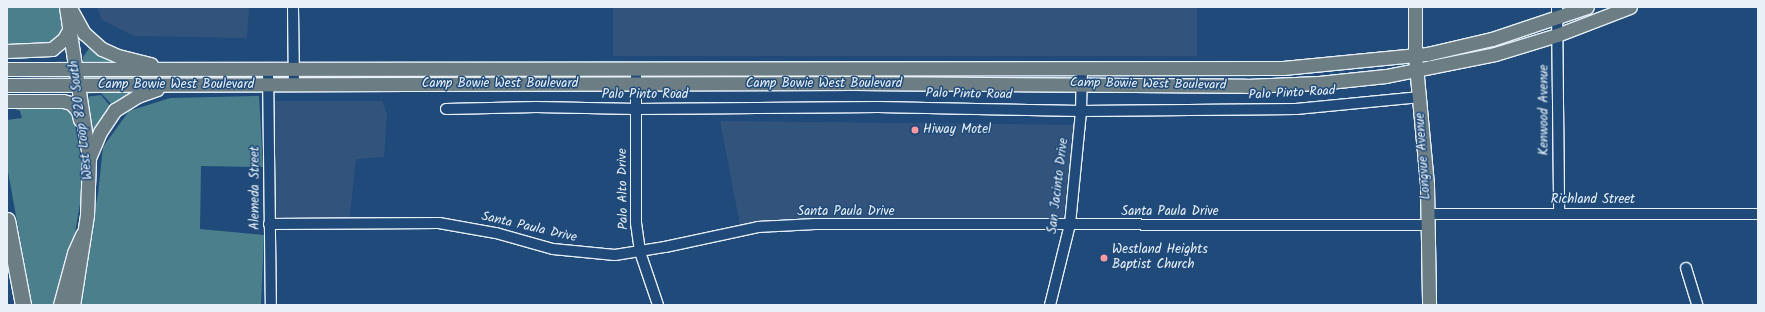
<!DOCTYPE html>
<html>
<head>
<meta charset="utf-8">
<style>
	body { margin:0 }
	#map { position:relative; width:1765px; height:312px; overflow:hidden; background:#1f4a7a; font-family:Kalam,sans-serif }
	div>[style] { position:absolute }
	.built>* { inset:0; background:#32547c; transform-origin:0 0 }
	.green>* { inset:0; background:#4c7f8c }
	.roads { filter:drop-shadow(1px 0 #e8f1f8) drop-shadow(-1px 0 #e8f1f8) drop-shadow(0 1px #e8f1f8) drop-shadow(0 -1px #e8f1f8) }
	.minor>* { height:10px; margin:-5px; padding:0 5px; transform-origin:5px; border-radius:5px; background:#1f4a7a }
	.major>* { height:13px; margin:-6.5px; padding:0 6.5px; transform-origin:6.5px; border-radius:6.5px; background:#6c7e84 }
	.highway>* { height:15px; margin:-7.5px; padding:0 7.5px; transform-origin:7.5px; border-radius:7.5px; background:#6c7e84 }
	.dots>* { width:11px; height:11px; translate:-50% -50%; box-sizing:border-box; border:2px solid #1f4a7a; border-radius:50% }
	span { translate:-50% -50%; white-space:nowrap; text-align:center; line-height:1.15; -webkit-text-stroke:3px #1f4a7a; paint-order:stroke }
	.street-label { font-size:13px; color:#e8f1f8 }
	.poi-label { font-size:13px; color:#e8f1f8 }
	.left { translate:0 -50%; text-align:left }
	.frame { position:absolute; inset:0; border:8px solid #e8f1f8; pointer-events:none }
</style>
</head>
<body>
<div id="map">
	<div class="built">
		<div style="clip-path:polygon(97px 7px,249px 7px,247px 38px,134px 36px,102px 20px)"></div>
		<div style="left:613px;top:7px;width:584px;height:49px"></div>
		<div style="clip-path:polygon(269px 101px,382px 101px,387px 115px,384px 157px,356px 159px,349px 223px,269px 224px)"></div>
		<div style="clip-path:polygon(720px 121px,1076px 125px,1063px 219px,740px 225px)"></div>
	</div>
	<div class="green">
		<div style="clip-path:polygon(7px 7px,62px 7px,64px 29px,53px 46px,7px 47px)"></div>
		<div style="clip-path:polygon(90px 47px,93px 47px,117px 62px,83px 62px,83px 57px)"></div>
		<div style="clip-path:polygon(86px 73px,253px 75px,86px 80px)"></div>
		<div style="clip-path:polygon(89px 91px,138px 91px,112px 105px,101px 93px,87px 94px)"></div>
		<div style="clip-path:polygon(101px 95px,111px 107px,94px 137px,85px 97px)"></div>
		<div style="clip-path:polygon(259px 96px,263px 167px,201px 166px,200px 229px,264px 235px,261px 305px,79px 304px,81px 281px,98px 194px,103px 147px,129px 111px,170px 98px)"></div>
		<div style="clip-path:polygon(63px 105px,73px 113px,83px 172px,82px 192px,71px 256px,57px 305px,32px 305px,7px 166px,7px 120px,22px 118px,20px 111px,7px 106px)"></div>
	</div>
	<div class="roads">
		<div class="minor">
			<div style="left:293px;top:7px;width:78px;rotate:89.3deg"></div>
			<div style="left:1557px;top:7px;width:205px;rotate:89.4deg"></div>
			<div style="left:268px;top:70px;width:235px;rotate:89.3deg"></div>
			<div style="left:636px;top:70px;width:153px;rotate:90deg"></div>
			<div style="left:636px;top:223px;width:29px;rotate:82deg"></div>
			<div style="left:640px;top:252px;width:56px;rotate:71.2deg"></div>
			<div style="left:446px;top:109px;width:90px;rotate:-1.3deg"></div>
			<div style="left:536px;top:107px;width:101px;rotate:1.1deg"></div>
			<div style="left:637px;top:109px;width:241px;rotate:-0.5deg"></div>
			<div style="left:878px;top:107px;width:203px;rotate:1.1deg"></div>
			<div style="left:1081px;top:111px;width:215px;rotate:-0.5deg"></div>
			<div style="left:1296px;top:109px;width:125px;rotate:-5.5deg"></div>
			<div style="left:1428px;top:214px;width:330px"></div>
			<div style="left:269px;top:224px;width:170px;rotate:-0.3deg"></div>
			<div style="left:439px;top:223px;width:58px;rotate:10deg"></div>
			<div style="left:496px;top:233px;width:59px;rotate:15.7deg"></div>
			<div style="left:553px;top:249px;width:62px;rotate:5.5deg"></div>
			<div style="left:615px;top:255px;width:51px;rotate:-9.1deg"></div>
			<div style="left:665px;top:247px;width:95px;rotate:-12.1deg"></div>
			<div style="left:758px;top:227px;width:57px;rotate:-3deg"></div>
			<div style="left:815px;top:224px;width:613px;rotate:0.09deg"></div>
			<div style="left:1686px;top:268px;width:39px;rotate:73deg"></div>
			<div style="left:1050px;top:305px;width:83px;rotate:-76.1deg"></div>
			<div style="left:1070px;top:224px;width:114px;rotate:-84.4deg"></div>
			<div style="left:1081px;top:111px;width:43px;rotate:-88.7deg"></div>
		</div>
		<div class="major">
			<div style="left:66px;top:7px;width:153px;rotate:81.3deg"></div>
			<div style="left:89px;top:158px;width:57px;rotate:92deg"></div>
			<div style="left:87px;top:215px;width:91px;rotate:98.8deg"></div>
			<div style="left:1415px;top:7px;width:48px;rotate:90deg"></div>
			<div style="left:1415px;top:55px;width:131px;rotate:84.7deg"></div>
			<div style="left:1427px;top:185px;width:120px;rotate:89deg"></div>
			<div style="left:70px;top:8px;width:29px;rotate:61deg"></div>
			<div style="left:84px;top:33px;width:24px;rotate:42deg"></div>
			<div style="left:102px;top:49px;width:17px;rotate:24deg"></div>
			<div style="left:118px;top:56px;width:34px;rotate:14deg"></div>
			<div style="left:7px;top:51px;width:45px;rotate:-2.5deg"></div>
			<div style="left:52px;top:49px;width:16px;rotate:-40deg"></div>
			<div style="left:64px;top:39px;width:13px;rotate:-61deg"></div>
			<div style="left:7px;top:69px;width:1276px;rotate:-0.04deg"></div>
			<div style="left:1283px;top:68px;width:145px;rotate:-5.6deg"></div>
			<div style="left:1427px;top:54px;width:67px;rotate:-13deg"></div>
			<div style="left:1492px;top:39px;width:100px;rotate:-18.6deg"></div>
			<div style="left:7px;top:85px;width:849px;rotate:-0.13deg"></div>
			<div style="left:856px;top:83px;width:390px;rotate:0.4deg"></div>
			<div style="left:1246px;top:86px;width:73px;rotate:-2.4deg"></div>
			<div style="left:1319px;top:83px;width:67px;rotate:-6deg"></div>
			<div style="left:1386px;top:76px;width:111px;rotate:-11.4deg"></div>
			<div style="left:1495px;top:54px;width:65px;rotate:-17deg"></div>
			<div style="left:1557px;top:35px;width:78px;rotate:-21deg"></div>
			<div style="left:7px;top:101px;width:56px"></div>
			<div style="left:63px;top:101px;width:8px;rotate:14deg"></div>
			<div style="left:71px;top:103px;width:11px;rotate:49deg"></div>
			<div style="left:78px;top:111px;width:9px;rotate:77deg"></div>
			<div style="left:89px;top:158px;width:28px;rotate:-67deg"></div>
			<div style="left:100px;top:132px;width:27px;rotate:-56deg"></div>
			<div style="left:115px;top:110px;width:26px;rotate:-32deg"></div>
			<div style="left:137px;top:96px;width:21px;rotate:-19deg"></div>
		</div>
		<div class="highway">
			<div style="left:7px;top:220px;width:86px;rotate:79.3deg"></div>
			<div style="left:61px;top:305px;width:54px;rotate:-74.9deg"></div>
			<div style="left:75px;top:253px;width:20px;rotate:-66deg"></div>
		</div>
	</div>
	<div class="dots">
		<div style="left:915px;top:130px;background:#ff9aa2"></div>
		<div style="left:1104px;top:258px;background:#ff9aa2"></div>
	</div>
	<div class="street-label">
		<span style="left:500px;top:84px">Camp Bowie West Boulevard</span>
		<span style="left:824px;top:84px">Camp Bowie West Boulevard</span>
		<span style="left:176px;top:85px">Camp Bowie West Boulevard</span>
		<span style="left:1148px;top:85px;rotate:1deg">Camp Bowie West Boulevard</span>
		<span style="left:1292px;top:94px;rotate:-3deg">Palo Pinto Road</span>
		<span style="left:645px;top:95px">Palo Pinto Road</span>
		<span style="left:969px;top:95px;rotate:1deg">Palo Pinto Road</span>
		<span style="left:1545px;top:110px;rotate:-90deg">Kenwood Avenue</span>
		<span style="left:82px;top:120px;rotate:-97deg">West Loop 820 South</span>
		<span style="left:1424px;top:156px;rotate:-94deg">Longvue Avenue</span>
		<span style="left:1059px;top:186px;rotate:-83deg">San Jacinto Drive</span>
		<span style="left:256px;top:188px;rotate:-90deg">Alemeda Street</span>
		<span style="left:624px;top:189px;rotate:-91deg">Palo Alto Drive</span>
		<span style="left:1593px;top:200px">Richland Street</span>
		<span style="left:846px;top:212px">Santa Paula Drive</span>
		<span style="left:1170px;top:212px">Santa Paula Drive</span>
		<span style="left:529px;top:228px;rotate:13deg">Santa Paula Drive</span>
	</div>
	<div class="poi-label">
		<span class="left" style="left:923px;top:130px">Hiway Motel</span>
		<span class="left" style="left:1112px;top:258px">Westland Heights<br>Baptist Church</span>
	</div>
	<div class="frame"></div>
</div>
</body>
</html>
